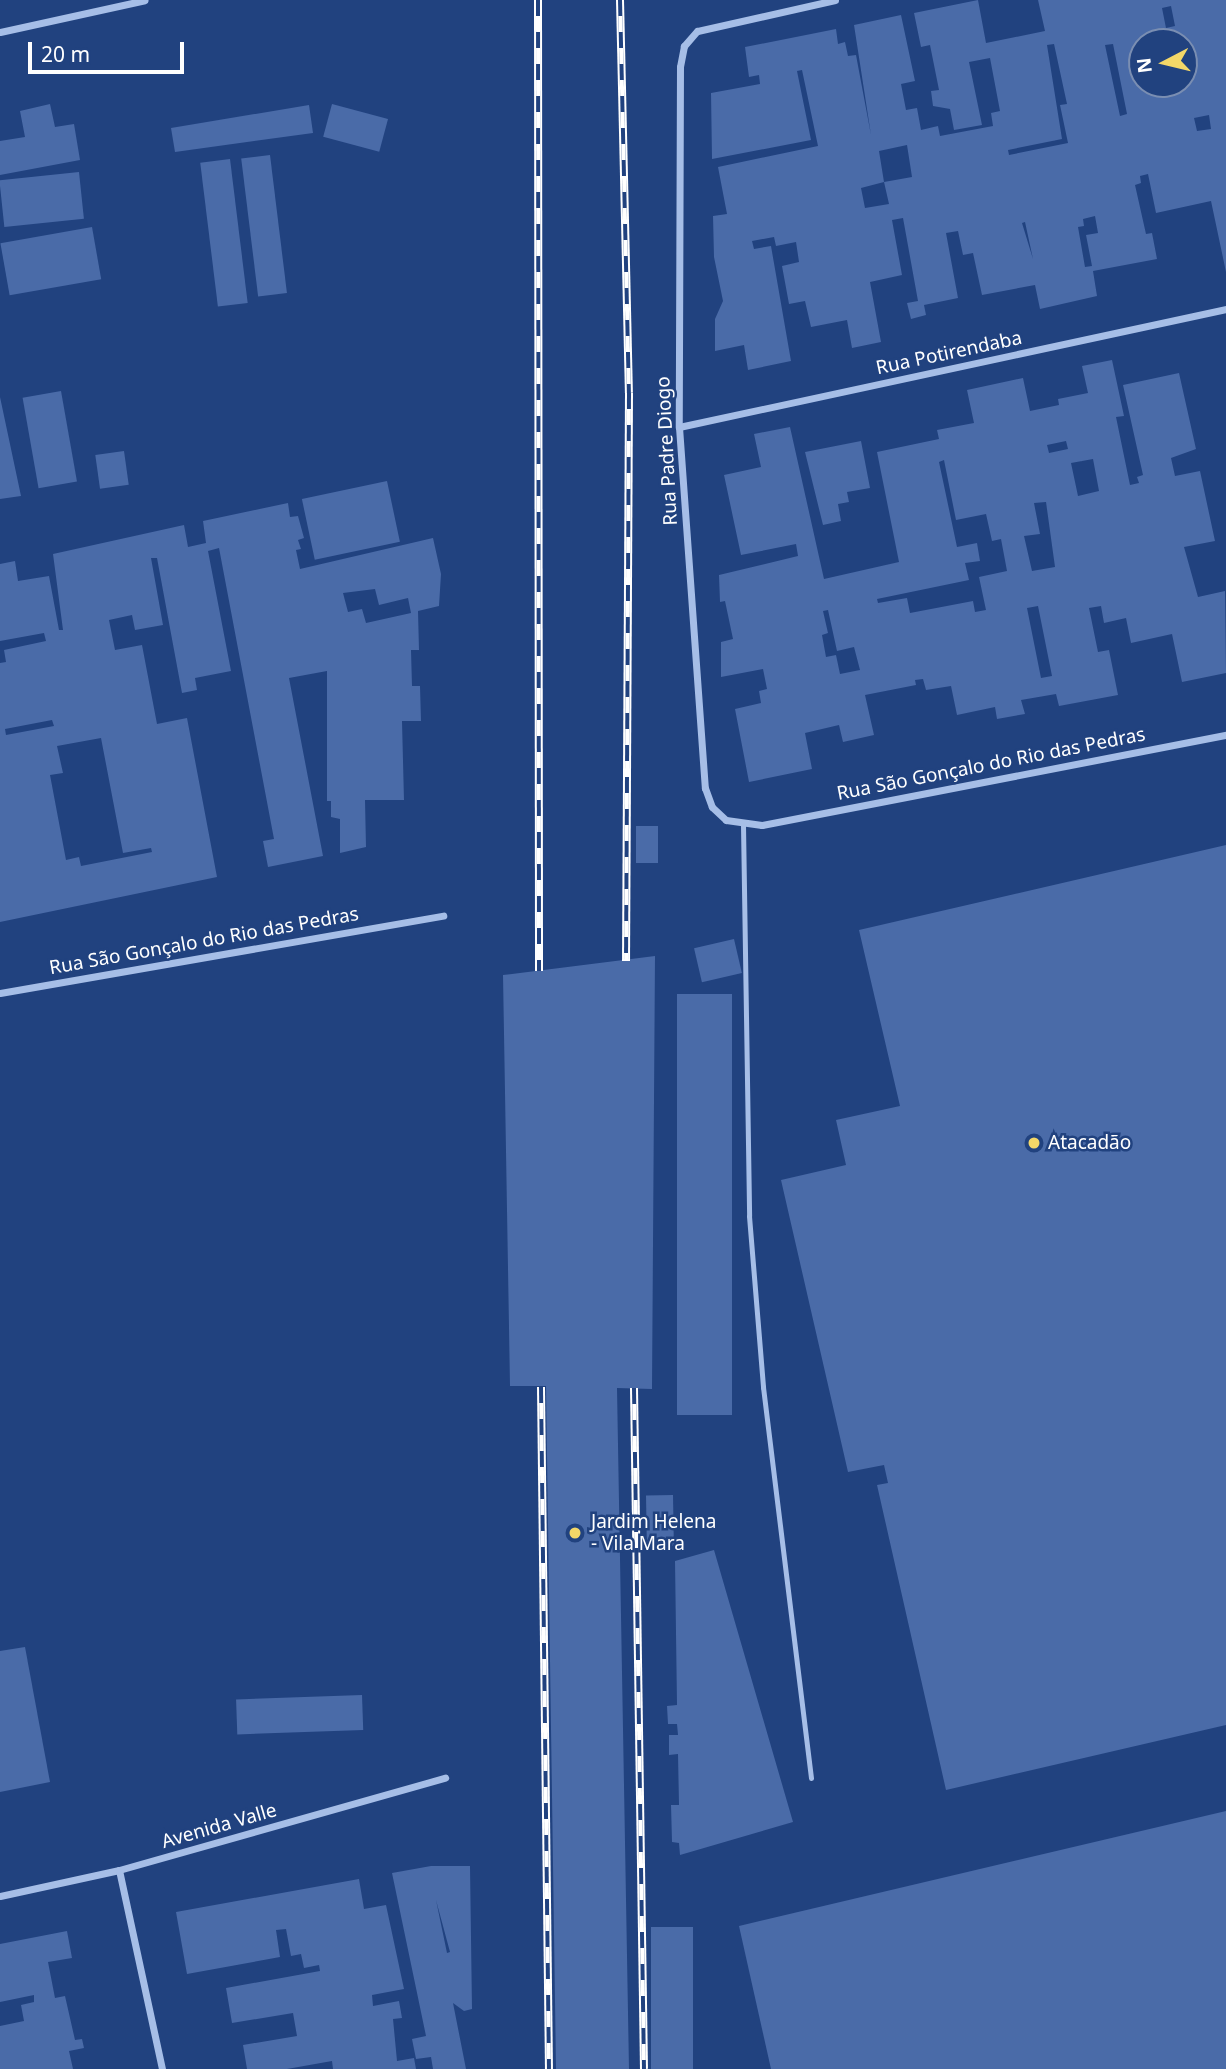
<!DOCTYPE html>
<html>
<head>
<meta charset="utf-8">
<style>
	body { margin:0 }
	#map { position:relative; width:1226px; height:2069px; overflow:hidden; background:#21427f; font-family:"Noto Sans",sans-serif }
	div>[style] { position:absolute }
	.building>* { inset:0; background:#4a6ba8; transform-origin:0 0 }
	.lane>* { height:5px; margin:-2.5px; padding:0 2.5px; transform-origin:2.5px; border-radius:2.5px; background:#a6bee7 }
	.street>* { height:7px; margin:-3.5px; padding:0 3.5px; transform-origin:3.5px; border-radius:3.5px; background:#a6bee7 }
	.rail>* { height:8px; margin-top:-4px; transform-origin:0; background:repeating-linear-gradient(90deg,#21427f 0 16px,#fff 0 32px); box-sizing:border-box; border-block:2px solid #fff }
	.dots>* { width:19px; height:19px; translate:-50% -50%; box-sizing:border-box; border:4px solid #21427f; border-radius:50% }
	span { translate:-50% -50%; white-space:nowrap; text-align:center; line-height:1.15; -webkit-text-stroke:5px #21427f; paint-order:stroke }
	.street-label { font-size:19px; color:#fff }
	.poi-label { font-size:19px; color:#fff }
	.left { translate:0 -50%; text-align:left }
	.north { position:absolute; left:1128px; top:28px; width:70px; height:70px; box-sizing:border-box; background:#21427f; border:2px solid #7a8eb2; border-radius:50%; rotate:263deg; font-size:19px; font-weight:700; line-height:28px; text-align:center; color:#fff }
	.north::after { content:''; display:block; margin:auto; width:24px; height:32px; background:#f3d768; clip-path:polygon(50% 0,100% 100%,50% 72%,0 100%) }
	.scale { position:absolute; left:28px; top:42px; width:156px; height:32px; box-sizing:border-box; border:4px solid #fff; border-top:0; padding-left:9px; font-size:21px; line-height:24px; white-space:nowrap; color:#fff; -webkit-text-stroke:5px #21427f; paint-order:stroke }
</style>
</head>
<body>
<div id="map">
	<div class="building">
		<div style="clip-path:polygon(evenodd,978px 0,986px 43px,1045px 31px,1038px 0,1226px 0,1226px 272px,1211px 201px,1156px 213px,1148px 174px,1140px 176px,1141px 183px,1135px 185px,1146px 234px,1152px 233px,1157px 259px,1093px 271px,1097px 296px,1040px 309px,1035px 285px,982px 295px,973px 253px,963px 255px,958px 231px,946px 233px,958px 298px,924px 305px,926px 315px,911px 319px,907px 303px,918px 301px,903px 218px,892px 220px,902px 275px,870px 282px,881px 342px,852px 348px,847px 320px,811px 327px,805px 301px,789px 304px,782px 266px,799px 262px,796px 242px,776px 246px,774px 237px,752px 241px,754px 249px,771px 246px,791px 361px,748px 370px,744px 345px,715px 351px,715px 319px,723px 301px,714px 257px,713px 216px,727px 214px,718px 167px,818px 146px,802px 70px,797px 71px,811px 140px,712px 159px,711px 93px,760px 84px,759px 75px,749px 77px,745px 47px,836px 29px,838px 44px,845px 42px,848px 56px,856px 55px,871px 135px,854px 25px,901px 15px,915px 81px,901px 84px,906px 110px,917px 108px,921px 130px,938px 126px,940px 136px,993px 126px,991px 113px,1000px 111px,990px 58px,969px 62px,982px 125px,954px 130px,950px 109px,933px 106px,931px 91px,939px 90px,930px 45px,921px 47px,914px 13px,978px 0,1171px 6px,1175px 26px,1166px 28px,1162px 8px,1171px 6px,978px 0,1142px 42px,1184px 42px,1184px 84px,1142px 84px,1142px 42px,978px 0,1054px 44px,1067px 104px,1060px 105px,1068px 143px,1009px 155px,1008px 150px,1062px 139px,1047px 45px,1054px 44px,978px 0,1113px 44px,1127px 114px,1120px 116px,1105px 45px,1113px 44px,978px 0,1209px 115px,1211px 129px,1197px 131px,1194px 118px,1209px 115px,978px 0,907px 145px,912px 177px,884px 182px,889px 204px,865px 208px,861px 188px,884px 182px,879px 151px,907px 145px,978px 0,1095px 216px,1098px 233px,1086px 235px,1092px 266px,1085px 267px,1078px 227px,1084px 226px,1083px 219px,1095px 216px,978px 0,1025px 222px,1033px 259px,1022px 223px,1025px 222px)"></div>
		<div style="clip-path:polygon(50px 104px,55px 127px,74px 124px,80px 160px,0 175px,0 141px,25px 137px,20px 111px)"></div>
		<div style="left:332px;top:104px;width:58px;height:34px;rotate:15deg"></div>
		<div style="clip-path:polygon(309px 105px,313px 133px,175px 152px,171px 128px)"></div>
		<div style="left:270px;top:155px;width:139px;height:29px;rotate:83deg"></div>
		<div style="left:230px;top:159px;width:145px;height:30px;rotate:83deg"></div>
		<div style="left:79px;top:172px;width:47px;height:80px;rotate:84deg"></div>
		<div style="left:92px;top:227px;width:53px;height:93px;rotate:80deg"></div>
		<div style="clip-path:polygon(evenodd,1112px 360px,1124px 416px,1116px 417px,1130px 485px,1139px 483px,1137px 477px,1143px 475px,1123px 385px,1179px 373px,1196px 449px,1171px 458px,1175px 476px,1200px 471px,1215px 541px,1184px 547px,1198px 597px,1225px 591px,1226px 673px,1182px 682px,1172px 634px,1131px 643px,1126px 618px,1104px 623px,1101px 606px,1089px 608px,1098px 652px,1109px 650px,1118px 695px,1059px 706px,1056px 694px,1021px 700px,1025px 714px,997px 719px,995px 707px,957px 715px,951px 686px,926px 690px,923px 679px,915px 680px,916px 685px,865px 695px,874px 735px,843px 742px,839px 725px,805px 733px,812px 769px,749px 782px,735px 709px,761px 703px,759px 691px,767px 689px,763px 669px,721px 677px,721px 642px,733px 639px,725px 601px,720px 602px,719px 575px,798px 556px,796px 544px,741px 555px,724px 475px,761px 467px,754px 434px,790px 427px,824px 579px,899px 562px,877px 452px,939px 439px,937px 430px,974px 423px,967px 390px,1023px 378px,1030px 411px,1059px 405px,1058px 399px,1088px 393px,1082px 366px,1112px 360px,1066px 441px,1068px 449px,1049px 453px,1047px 445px,1066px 441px,1112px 360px,1093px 459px,1099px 491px,1078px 496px,1071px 463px,1093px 459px,1112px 360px,944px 460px,956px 520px,986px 514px,992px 541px,1001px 539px,1007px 571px,979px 577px,986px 610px,975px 612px,973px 601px,910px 613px,907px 598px,878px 603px,877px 599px,969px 580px,965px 563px,980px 561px,977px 543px,957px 547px,939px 462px,944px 460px,1112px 360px,1046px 502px,1055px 567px,1032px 571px,1024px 536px,1040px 534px,1034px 503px,1046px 502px,1112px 360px,1038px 606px,1052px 676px,1041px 678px,1027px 608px,1038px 606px,1112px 360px,828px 610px,837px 651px,854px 647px,860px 670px,840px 674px,836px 655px,826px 657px,822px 635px,828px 633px,823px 611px,828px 610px)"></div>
		<div style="left:61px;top:391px;width:92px;height:39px;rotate:80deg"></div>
		<div style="clip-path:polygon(0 397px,21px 496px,0 499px)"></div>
		<div style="clip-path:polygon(861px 441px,870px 488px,847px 492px,849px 502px,838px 504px,841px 521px,823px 525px,805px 452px)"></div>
		<div style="left:124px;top:451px;width:34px;height:29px;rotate:82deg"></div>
		<div style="left:387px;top:481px;width:62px;height:87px;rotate:78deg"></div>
		<div style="clip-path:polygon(evenodd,288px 503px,290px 517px,298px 516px,304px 538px,298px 540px,301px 549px,296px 550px,300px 569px,433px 538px,441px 574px,439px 606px,418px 611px,419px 650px,411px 650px,412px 686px,420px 686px,421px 721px,402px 721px,404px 800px,365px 800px,366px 847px,340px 853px,340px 819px,331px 817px,331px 801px,327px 801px,327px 671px,289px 678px,323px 856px,268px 867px,263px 841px,274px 839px,219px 548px,208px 551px,231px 671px,195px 678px,197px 690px,182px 693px,157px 558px,151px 558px,163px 625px,135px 630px,132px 615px,109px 620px,115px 650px,142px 645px,157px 724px,187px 718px,217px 877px,0 922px,0 663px,6px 662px,4px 650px,46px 641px,44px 633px,0 641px,0 564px,15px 561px,18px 581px,49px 576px,59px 630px,63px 630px,53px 554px,184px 525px,188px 547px,206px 543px,203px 521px,288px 503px,375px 589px,379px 605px,408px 598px,411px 613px,366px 623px,362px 609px,348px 612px,343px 593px,375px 589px,288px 503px,52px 720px,54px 726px,6px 735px,5px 729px,52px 720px,288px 503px,101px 738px,123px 853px,151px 848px,152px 852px,81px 866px,79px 857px,66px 860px,50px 775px,63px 773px,57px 746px,101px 738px)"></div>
		<div style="left:636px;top:826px;width:22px;height:37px"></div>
		<div style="clip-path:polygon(1226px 845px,1226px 1725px,946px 1790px,877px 1485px,888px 1483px,884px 1465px,848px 1472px,781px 1180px,846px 1165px,836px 1120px,900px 1106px,859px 930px)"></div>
		<div style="left:734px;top:939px;width:35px;height:41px;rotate:77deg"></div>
		<div style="clip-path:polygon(655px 956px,652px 1389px,617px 1388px,629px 2069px,556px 2069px,546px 1386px,510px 1386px,503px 975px)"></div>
		<div style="left:677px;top:994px;width:55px;height:421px"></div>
		<div style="left:673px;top:1495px;width:51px;height:27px;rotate:89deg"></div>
		<div style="clip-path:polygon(714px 1550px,793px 1822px,680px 1855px,679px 1843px,672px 1842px,671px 1805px,679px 1805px,678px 1754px,669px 1755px,669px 1735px,678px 1735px,677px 1724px,668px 1724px,667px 1706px,677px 1705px,675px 1561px)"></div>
		<div style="clip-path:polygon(25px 1647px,50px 1782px,0 1792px,0 1651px)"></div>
		<div style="left:362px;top:1695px;width:35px;height:126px;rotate:88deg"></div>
		<div style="clip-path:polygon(1226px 1811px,1226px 2069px,771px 2069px,739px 1926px)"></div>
		<div style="clip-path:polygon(evenodd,431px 1866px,470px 1866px,472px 2009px,464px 2011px,453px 2003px,466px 2069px,433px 2069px,431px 2057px,416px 2059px,412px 2039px,426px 2036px,392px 1873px,431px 1866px,436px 1900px,450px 1952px,447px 1953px,436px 1900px)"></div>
		<div style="clip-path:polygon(359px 1879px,364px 1909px,386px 1905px,404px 1989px,372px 1995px,373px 2006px,399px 2001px,402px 2018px,393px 2019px,397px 2061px,414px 2058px,416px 2069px,333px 2069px,332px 2061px,287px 2069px,247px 2069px,243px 2045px,297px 2036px,293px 2013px,232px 2023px,226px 1988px,320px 1971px,319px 1965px,304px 1968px,301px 1954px,291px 1956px,286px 1929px,276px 1930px,280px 1957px,187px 1974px,176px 1912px)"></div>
		<div style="left:651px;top:1927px;width:42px;height:142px"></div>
		<div style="clip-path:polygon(67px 1931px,72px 1958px,48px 1962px,55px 1998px,65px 1996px,75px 2040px,82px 2039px,84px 2048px,69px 2051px,73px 2069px,0 2069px,0 2026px,24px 2021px,21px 2005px,34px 2002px,34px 1995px,0 2002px,0 1944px)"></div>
	</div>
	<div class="lane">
		<div style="left:743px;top:825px;width:391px;rotate:89.1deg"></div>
		<div style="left:749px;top:1216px;width:172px;rotate:85.3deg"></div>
		<div style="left:763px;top:1387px;width:394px;rotate:83deg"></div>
	</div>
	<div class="street">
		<div style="left:835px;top:0;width:141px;rotate:167.3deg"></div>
		<div style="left:697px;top:31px;width:20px;rotate:131deg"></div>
		<div style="left:684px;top:46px;width:21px;rotate:101deg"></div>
		<div style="left:680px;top:67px;width:360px;rotate:90.2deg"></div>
		<div style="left:679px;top:427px;width:362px;rotate:85.9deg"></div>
		<div style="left:705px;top:788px;width:20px;rotate:70deg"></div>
		<div style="left:712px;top:807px;width:19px;rotate:43deg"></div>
		<div style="left:726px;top:820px;width:36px;rotate:8deg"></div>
		<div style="left:762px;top:825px;width:473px;rotate:-11deg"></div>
		<div style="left:0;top:32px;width:148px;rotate:-12.4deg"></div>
		<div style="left:679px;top:427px;width:560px;rotate:-12.17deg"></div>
		<div style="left:0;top:993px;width:450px;rotate:-9.9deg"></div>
		<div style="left:119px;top:1870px;width:204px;rotate:77.8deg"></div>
		<div style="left:0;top:1896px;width:122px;rotate:-12.3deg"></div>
		<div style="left:119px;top:1870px;width:339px;rotate:-15.8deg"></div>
	</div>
	<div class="rail">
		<div style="left:538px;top:0;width:971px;rotate:89.94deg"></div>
		<div style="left:620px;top:0;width:393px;rotate:88.7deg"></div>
		<div style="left:629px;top:393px;width:568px;rotate:90.3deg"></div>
		<div style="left:541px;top:1387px;width:682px;rotate:89.33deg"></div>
		<div style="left:634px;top:1388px;width:681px;rotate:89.16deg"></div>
	</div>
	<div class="dots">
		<div style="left:1034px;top:1143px;background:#f3d768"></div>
		<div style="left:575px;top:1533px;background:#f3d768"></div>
	</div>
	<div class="street-label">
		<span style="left:949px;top:353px;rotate:-12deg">Rua Potirendaba</span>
		<span style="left:667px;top:451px;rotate:-93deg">Rua Padre Diogo</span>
		<span style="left:991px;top:764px;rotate:-11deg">Rua São Gonçalo do Rio das Pedras</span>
		<span style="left:204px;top:941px;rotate:-10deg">Rua São Gonçalo do Rio das Pedras</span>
		<span style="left:219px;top:1826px;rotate:-16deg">Avenida Valle</span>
	</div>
	<div class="poi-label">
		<span class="left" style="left:1048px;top:1143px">Atacadão</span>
		<span class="left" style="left:591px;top:1533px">Jardim Helena<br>- Vila Mara</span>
	</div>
	<div class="north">N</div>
	<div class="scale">20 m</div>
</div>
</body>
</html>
